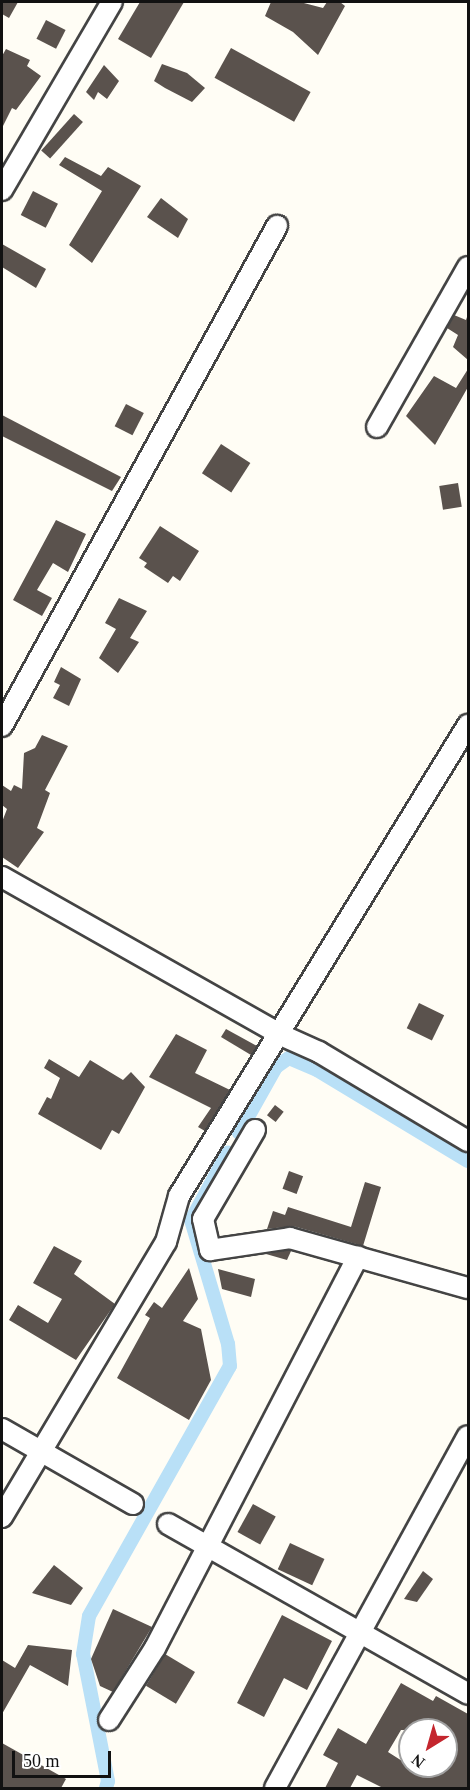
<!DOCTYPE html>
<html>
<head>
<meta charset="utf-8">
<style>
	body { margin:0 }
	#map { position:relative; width:470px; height:1790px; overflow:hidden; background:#fffdf5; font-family:Georgia,serif }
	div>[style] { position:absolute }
	.canal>* { height:14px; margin:-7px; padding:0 7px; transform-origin:7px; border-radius:7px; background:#b9e0f7 }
	.building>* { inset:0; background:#5a524d; transform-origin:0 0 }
	.roads { filter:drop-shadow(2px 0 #444) drop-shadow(-2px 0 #444) drop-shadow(0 2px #444) drop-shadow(0 -2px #444) }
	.minor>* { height:20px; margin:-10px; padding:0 10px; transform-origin:10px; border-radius:10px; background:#fff }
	span { translate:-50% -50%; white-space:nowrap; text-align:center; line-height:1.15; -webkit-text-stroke:6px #fff; paint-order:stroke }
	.frame { position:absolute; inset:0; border:3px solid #111; pointer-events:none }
	.north { position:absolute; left:398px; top:1718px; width:60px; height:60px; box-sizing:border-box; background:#fff; border:2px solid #a0a0a0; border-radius:50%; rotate:217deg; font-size:16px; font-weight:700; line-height:24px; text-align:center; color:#111 }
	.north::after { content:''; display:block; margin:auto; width:21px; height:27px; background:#c4262e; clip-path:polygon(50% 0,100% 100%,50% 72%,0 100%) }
	.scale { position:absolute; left:12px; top:1751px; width:99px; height:27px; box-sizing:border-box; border:3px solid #111; border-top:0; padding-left:8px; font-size:18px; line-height:21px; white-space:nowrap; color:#111; -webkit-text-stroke:4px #fff; paint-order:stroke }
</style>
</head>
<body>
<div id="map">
	<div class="canal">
		<div style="left:239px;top:1133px;width:76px;rotate:-60.7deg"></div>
		<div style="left:276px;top:1067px;width:16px;rotate:-35deg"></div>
		<div style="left:289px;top:1058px;width:30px;rotate:23deg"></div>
		<div style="left:317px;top:1070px;width:176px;rotate:31.1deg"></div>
		<div style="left:106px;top:1788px;width:7px;rotate:-74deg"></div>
		<div style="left:108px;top:1781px;width:129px;rotate:-101.1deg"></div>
		<div style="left:83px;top:1654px;width:38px;rotate:-81deg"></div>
		<div style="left:89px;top:1616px;width:287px;rotate:-60.6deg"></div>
		<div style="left:230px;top:1366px;width:22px;rotate:-95deg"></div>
		<div style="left:228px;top:1344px;width:129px;rotate:-106.6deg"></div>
		<div style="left:191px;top:1220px;width:77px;rotate:-61.4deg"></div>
	</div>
	<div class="building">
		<div style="clip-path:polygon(2px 2px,18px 2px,9px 18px,2px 14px)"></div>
		<div style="clip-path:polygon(140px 2px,184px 2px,151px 58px,118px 39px)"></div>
		<div style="clip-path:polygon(271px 2px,300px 2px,323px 8px,327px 2px,340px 2px,345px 6px,318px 55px,293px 32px,265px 16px)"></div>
		<div style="left:46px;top:20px;width:22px;height:21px;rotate:27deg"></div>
		<div style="left:231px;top:48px;width:91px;height:34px;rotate:29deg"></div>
		<div style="clip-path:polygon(6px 49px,30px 60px,27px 66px,41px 76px,16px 110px,12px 108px,2px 128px,2px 56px)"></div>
		<div style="clip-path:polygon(162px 64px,187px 73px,205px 88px,192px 102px,165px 88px,154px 81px)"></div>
		<div style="clip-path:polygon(104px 65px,119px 81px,107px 99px,98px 92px,94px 100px,86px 92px)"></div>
		<div style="left:74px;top:114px;width:12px;height:49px;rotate:42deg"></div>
		<div style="clip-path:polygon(65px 157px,101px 176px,108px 167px,141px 186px,92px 263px,69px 245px,102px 191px,59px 165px)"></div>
		<div style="left:33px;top:191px;width:28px;height:27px;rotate:27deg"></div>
		<div style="clip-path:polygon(161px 198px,188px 219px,178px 238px,147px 217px)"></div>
		<div style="clip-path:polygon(2px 244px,46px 269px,36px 288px,2px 267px)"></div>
		<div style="clip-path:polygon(468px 314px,468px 360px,453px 347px,458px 335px,447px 328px,454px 315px,466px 320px)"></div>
		<div style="clip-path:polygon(468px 369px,468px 387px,435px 445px,406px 416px,434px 376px,456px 388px)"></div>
		<div style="left:126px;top:404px;width:20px;height:25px;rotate:27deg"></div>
		<div style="clip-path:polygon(2px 415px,121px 477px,112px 491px,2px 436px)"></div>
		<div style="left:221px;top:444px;width:35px;height:35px;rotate:33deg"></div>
		<div style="left:458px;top:483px;width:24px;height:19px;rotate:81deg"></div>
		<div style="clip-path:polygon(56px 520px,86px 534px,68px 572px,53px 563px,37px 590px,52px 598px,42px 616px,13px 600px)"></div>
		<div style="clip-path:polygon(160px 526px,199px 551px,180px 581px,173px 576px,168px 583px,144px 567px,147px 563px,139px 558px)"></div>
		<div style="clip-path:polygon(119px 598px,147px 611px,130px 638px,139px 642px,118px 673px,99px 658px,116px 629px,105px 623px)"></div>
		<div style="clip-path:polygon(61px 667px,81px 679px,69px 706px,53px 698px,60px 685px,54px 682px)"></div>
		<div style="clip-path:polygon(42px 735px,68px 746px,45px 790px,50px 793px,37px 828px,44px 832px,18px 868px,2px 857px,2px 822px,7px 809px,2px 805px,2px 785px,11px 791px,14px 785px,22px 789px,24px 753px,35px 748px)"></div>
		<div style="left:419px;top:1003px;width:28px;height:28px;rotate:26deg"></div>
		<div style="clip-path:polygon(226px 1029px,257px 1046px,251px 1055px,221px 1037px)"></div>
		<div style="clip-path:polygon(176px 1034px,207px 1050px,195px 1073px,230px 1090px,205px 1131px,198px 1127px,211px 1108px,149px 1077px)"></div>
		<div style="clip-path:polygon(49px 1059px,79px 1077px,90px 1060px,123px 1080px,131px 1072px,145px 1087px,119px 1134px,112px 1130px,101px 1150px,38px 1114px,47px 1097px,51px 1099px,60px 1078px,44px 1068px)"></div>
		<div style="left:275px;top:1105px;width:11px;height:13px;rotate:38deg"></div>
		<div style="left:289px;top:1171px;width:15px;height:19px;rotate:20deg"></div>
		<div style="clip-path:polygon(365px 1182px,381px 1187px,363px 1246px,293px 1226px,267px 1229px,273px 1211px,285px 1215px,288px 1207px,351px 1227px)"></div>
		<div style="clip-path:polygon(54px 1246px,82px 1261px,74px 1274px,115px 1304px,76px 1360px,9px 1320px,18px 1305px,48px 1323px,62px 1299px,33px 1283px)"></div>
		<div style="clip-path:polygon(291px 1251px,287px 1260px,266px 1254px,289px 1250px)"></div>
		<div style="clip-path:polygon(189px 1268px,198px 1299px,183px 1321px,201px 1329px,211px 1380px,189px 1420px,117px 1378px,150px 1318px,145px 1315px,154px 1302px,162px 1308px)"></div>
		<div style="clip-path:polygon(218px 1269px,255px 1279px,251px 1297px,222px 1289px)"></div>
		<div style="left:253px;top:1504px;width:26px;height:32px;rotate:29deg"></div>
		<div style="left:290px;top:1543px;width:38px;height:29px;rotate:25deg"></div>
		<div style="clip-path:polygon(54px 1565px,83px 1588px,71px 1605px,32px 1593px)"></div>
		<div style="clip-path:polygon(423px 1571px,433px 1579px,417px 1602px,404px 1599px)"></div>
		<div style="clip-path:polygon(113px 1609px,152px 1627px,113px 1692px,100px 1686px,91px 1659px)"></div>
		<div style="clip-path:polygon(282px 1615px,332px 1641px,307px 1690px,284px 1678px,264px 1717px,237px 1703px)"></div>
		<div style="clip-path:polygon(28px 1645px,72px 1650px,68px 1686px,30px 1665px,2px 1714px,2px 1660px,15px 1668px)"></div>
		<div style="left:165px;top:1654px;width:35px;height:37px;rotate:31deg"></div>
		<div style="clip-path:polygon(evenodd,401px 1683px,433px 1701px,436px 1696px,468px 1714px,468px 1788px,383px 1788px,357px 1775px,350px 1788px,325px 1788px,338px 1763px,323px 1755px,338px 1728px,366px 1744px,401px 1683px,401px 1730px,446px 1730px,446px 1766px,410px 1766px,388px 1752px,401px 1730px)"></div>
		<div style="clip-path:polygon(2px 1743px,66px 1779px,61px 1788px,2px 1788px)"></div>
	</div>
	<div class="roads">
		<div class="minor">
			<div style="left:2px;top:190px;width:218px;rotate:-59.7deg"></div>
			<div style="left:377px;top:427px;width:184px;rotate:-60.4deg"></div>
			<div style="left:2px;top:726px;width:571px;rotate:-61.19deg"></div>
			<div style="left:2px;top:877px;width:321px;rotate:29.5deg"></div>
			<div style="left:281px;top:1035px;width:42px;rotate:24.1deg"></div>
			<div style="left:319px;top:1052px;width:174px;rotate:30.9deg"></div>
			<div style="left:255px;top:1130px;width:103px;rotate:120.3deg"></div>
			<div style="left:203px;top:1219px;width:32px;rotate:77deg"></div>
			<div style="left:210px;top:1250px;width:81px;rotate:-8.5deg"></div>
			<div style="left:290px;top:1238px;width:185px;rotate:15.7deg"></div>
			<div style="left:2px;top:1429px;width:151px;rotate:29.8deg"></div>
			<div style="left:2px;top:1517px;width:320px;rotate:-59.2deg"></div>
			<div style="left:166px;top:1242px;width:48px;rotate:-74.2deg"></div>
			<div style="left:179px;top:1196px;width:553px;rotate:-58.47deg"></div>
			<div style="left:168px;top:1524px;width:345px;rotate:29.5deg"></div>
			<div style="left:109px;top:1720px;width:85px;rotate:-57.4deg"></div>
			<div style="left:155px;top:1648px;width:441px;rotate:-62.6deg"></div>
			<div style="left:275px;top:1788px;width:401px;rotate:-61.3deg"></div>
		</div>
	</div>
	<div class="frame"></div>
	<div class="north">N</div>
	<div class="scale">50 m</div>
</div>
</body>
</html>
